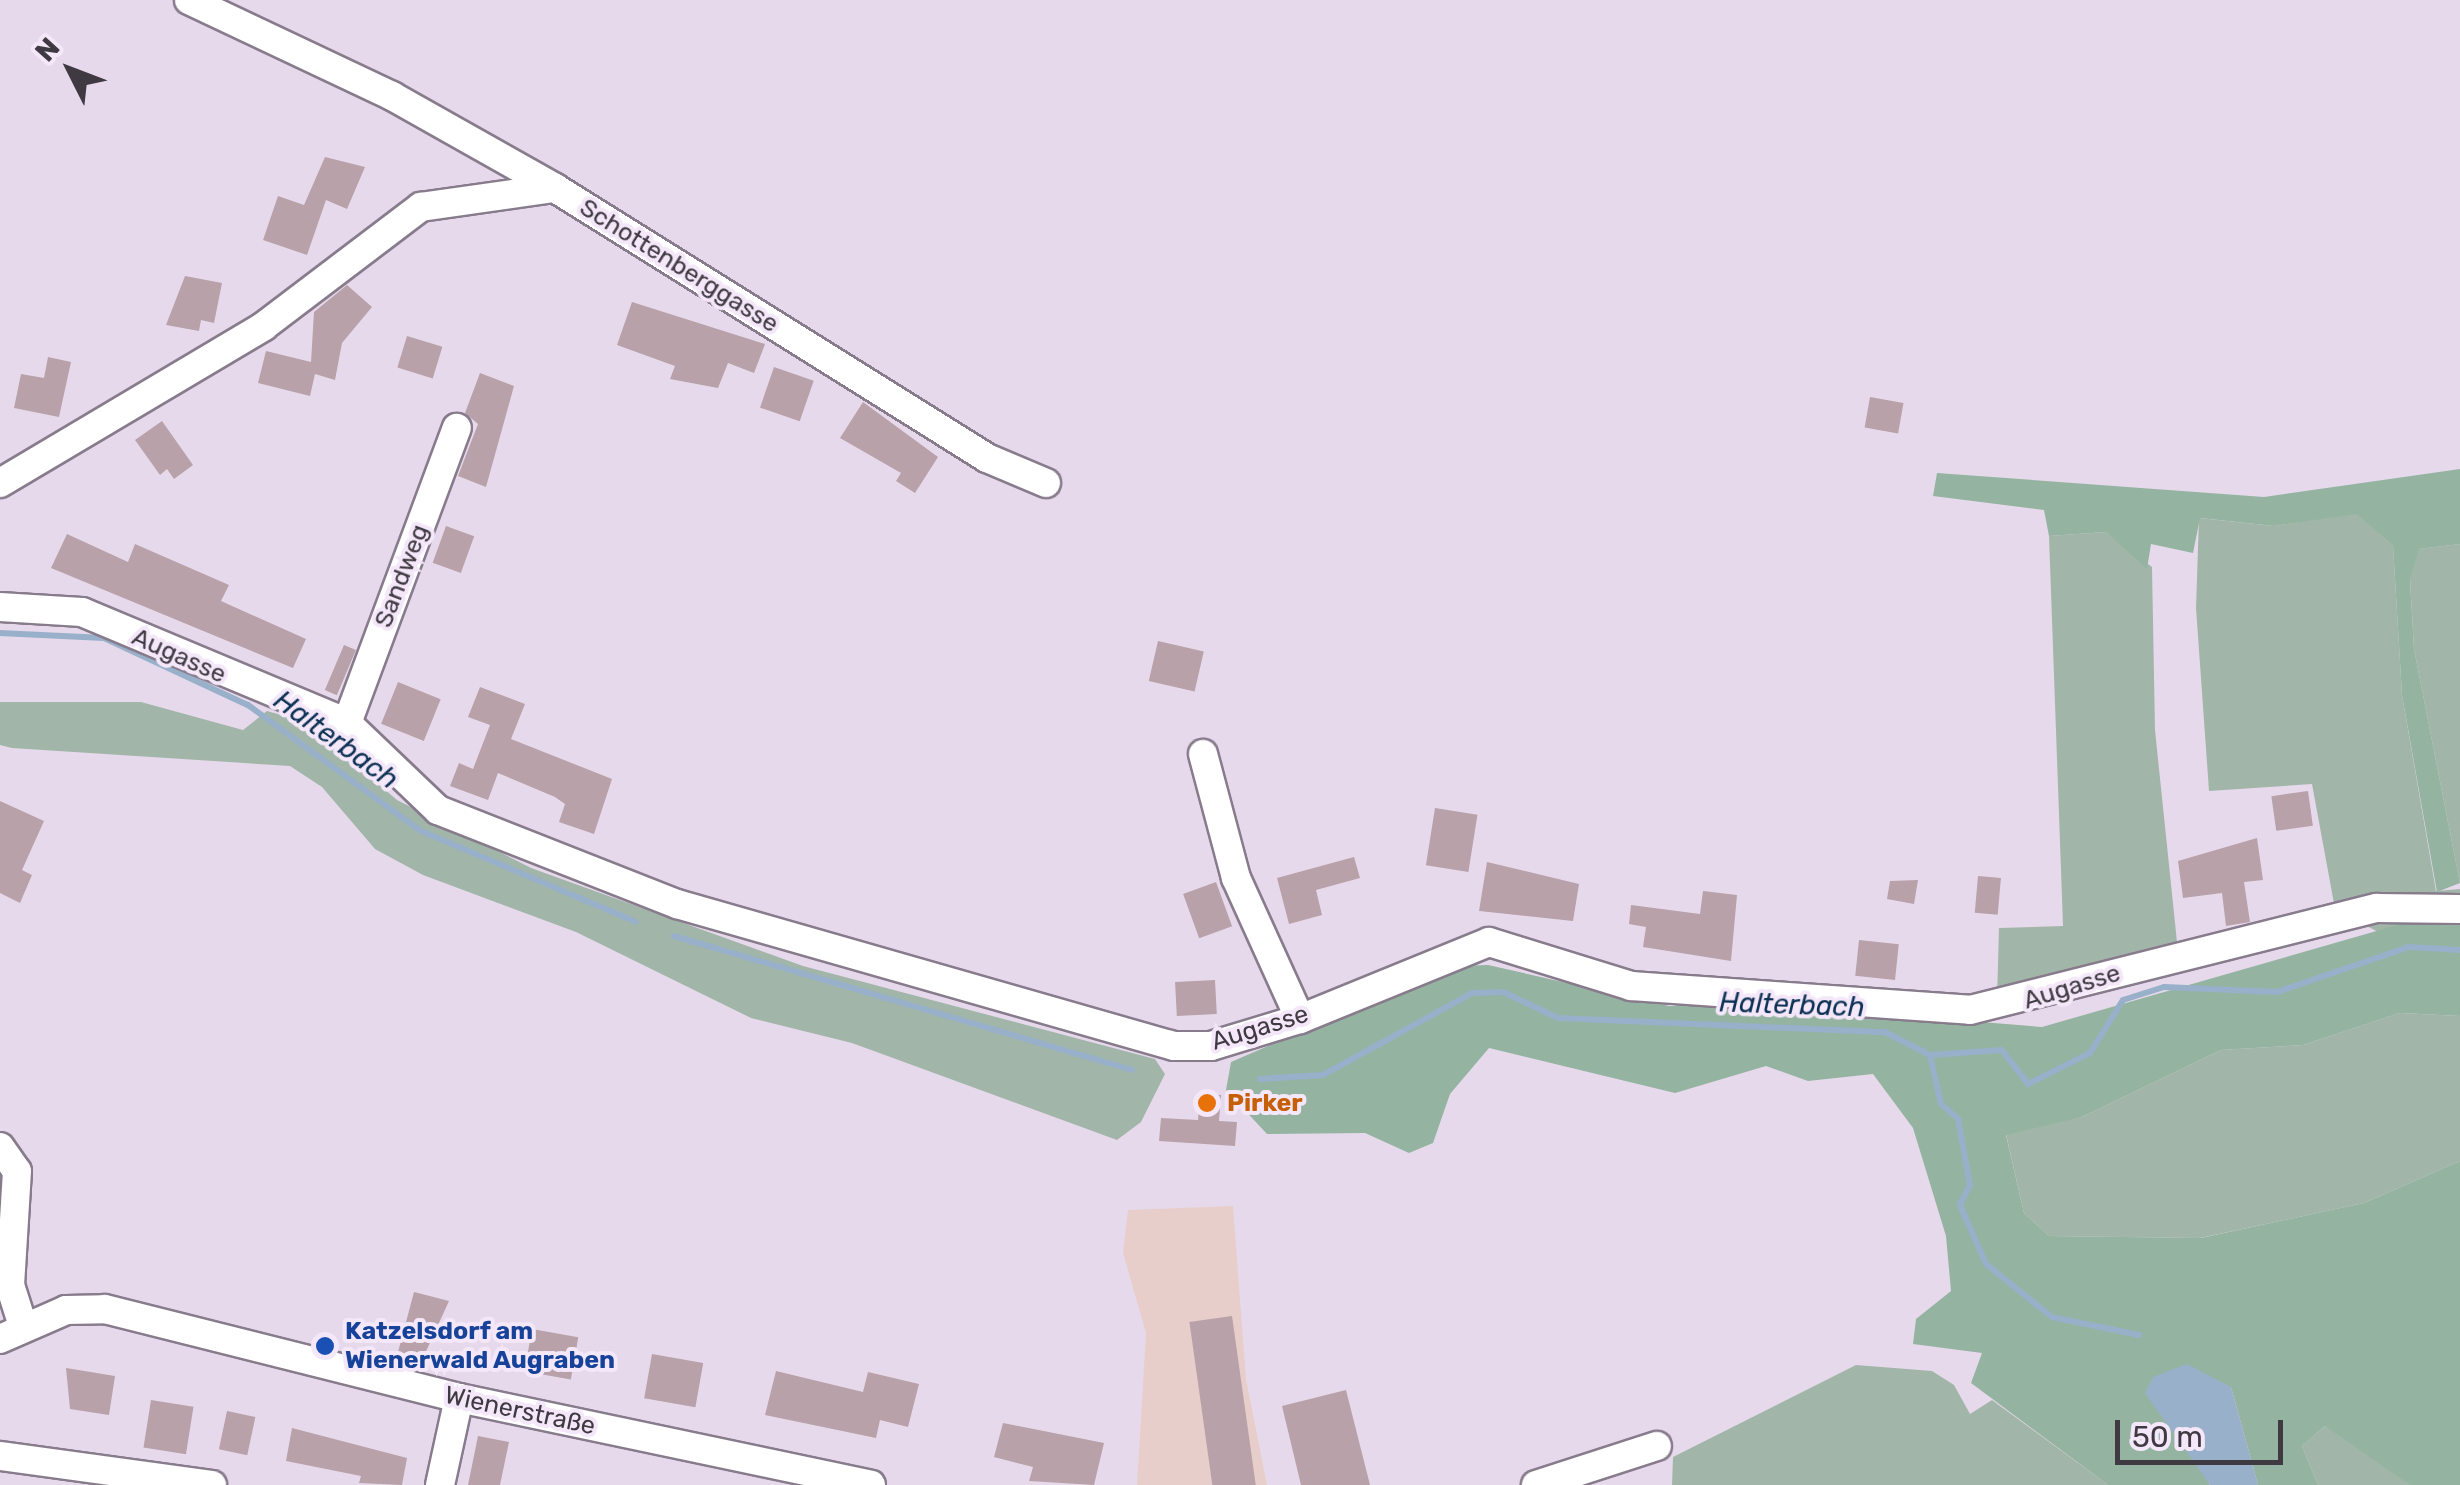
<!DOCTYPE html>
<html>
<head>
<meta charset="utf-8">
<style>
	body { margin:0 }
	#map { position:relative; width:2460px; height:1485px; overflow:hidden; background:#e7d9ec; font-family:Rubik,sans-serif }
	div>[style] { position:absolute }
	.industrial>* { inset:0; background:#e8ceca }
	.green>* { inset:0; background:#a2b5a9 }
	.forest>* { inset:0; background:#94b4a1 }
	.water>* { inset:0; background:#98b0c9 }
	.stream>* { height:6px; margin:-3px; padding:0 3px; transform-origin:3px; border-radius:3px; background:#98b0c9 }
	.building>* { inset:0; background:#b8a1a8; transform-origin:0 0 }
	.roads { filter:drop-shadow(2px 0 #877b8c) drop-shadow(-2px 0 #877b8c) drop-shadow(0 2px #877b8c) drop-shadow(0 -2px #877b8c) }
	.minor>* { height:28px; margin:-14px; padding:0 14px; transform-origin:14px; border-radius:14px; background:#fff }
	.dots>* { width:28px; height:28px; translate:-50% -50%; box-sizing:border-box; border:5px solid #f4e7f9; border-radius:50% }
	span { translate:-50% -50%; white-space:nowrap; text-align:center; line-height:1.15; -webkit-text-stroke:8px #f4e7f9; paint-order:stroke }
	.street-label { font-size:25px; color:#3f3a41 }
	.food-label { font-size:25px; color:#c56008; font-weight:700 }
	.left { translate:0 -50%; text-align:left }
	.transit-label { font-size:25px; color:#164399; font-weight:700 }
	.water-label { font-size:28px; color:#0c3154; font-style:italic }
	.north { position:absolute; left:20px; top:20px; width:100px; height:100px; -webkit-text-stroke:8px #f4e7f9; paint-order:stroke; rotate:312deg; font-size:28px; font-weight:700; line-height:40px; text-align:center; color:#3f3a41 }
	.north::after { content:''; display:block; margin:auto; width:35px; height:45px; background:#3f3a41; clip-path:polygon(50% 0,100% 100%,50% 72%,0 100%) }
	.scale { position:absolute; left:2115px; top:1420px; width:168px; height:45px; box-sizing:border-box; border:5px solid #3f3a41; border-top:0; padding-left:12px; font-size:30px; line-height:35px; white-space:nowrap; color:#3f3a41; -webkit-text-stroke:8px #f4e7f9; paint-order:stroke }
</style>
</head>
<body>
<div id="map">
	<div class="industrial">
		<div style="clip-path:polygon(1233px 1206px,1246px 1379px,1267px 1485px,1137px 1485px,1146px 1333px,1123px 1253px,1128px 1210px)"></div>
	</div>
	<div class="green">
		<div style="clip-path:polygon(2357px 513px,2393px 546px,2402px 695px,2436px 891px,2460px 889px,2460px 907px,2380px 933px,2335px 909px,2312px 784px,2209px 791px,2196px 608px,2199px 518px,2274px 526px)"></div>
		<div style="clip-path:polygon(2106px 532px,2152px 567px,2155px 730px,2177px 942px,1997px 999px,1999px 928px,2063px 926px,2049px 536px)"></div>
		<div style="clip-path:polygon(2460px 544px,2460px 883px,2414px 649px,2410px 579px,2418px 549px)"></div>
		<div style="clip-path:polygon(0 702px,141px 702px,243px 730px,267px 711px,306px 722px,397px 800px,531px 868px,803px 966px,1155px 1059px,1165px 1074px,1141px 1122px,1117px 1140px,852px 1043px,751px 1018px,576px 932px,423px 875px,375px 849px,322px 787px,290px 766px,12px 748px,0 745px)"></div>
		<div style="clip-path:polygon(2400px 1013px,2460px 1016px,2460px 1161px,2364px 1203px,2200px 1238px,2049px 1236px,2024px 1213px,2006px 1134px,2013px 1129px,2082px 1117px,2221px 1050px,2303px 1045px)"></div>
		<div style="clip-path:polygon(1856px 1365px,1932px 1371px,1954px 1385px,1970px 1414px,1992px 1400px,2108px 1485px,1672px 1485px,1673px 1457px)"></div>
		<div style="clip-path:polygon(2325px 1426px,2344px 1433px,2410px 1485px,2318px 1485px,2302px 1446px)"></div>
	</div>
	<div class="forest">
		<div style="clip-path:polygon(2460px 469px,2460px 544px,2419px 549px,2410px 580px,2414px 649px,2460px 883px,2437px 892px,2402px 695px,2393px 546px,2357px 514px,2274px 526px,2200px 518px,2193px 553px,2151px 544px,2147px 569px,2106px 532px,2049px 536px,2044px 510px,1933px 496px,1937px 473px,2264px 497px)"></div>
		<div style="clip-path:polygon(2460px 907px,2460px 1016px,2400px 1013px,2303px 1045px,2221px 1050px,2082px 1117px,2006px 1135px,2024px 1213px,2049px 1236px,2201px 1238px,2364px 1203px,2460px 1161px,2460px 1485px,2410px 1485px,2325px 1426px,2302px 1446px,2318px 1485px,2258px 1485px,2231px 1387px,2186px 1445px,2210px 1485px,2108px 1485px,1971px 1383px,1982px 1353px,1913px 1344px,1916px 1319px,1951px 1291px,1946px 1236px,1913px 1128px,1873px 1074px,1808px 1081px,1766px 1066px,1675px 1093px,1489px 1048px,1450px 1094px,1433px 1143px,1409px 1153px,1365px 1133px,1267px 1134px,1226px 1090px,1231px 1062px,1452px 966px,1488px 965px,1669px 1006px,1746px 1003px,2042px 1027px)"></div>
	</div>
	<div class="water">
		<div style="clip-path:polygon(2187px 1364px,2231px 1387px,2258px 1485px,2210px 1485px,2145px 1393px,2153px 1377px)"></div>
	</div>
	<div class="stream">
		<div style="left:0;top:633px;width:104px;rotate:2.8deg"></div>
		<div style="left:104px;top:638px;width:159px;rotate:25deg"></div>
		<div style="left:248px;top:705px;width:214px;rotate:36.1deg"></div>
		<div style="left:421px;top:831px;width:233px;rotate:22.9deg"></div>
		<div style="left:674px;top:936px;width:477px;rotate:16.3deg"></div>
		<div style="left:1930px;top:1055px;width:50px;rotate:77.3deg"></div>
		<div style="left:1941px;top:1104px;width:23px;rotate:41deg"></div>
		<div style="left:1958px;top:1119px;width:67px;rotate:79.7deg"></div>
		<div style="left:1970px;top:1185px;width:22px;rotate:117deg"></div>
		<div style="left:1960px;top:1205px;width:64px;rotate:66.2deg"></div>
		<div style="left:1986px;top:1264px;width:85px;rotate:38.8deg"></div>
		<div style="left:2052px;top:1317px;width:89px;rotate:11.7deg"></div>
		<div style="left:1260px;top:1079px;width:63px;rotate:-3.6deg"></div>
		<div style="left:1323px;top:1075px;width:170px;rotate:-28.8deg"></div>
		<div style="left:1472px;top:993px;width:31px;rotate:-2deg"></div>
		<div style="left:1503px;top:992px;width:61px;rotate:25.3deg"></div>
		<div style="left:1558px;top:1018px;width:327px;rotate:2.5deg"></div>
		<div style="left:1885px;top:1032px;width:51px;rotate:27.1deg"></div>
		<div style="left:1930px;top:1055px;width:72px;rotate:-4deg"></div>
		<div style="left:2002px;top:1050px;width:43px;rotate:52.6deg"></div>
		<div style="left:2028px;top:1084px;width:69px;rotate:-26.6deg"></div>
		<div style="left:2090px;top:1053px;width:62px;rotate:-58.1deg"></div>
		<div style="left:2123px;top:1000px;width:43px;rotate:-17.6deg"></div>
		<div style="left:2164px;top:987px;width:113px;rotate:2.5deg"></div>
		<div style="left:2277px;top:992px;width:139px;rotate:-18.8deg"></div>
		<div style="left:2409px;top:947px;width:51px;rotate:3.4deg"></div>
	</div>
	<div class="building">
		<div style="clip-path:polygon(325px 157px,365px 167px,347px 209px,326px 200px,307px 255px,263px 240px,278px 196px,304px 205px)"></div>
		<div style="clip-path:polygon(185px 276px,222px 283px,214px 323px,201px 320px,199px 331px,166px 325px)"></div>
		<div style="clip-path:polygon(347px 285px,372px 307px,342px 343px,335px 380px,315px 374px,310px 396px,258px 383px,266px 351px,311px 362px,314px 312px)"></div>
		<div style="clip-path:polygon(632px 302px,765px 344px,754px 373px,728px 363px,718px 388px,670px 379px,675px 366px,617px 345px)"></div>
		<div style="left:407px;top:336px;width:37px;height:33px;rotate:17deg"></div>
		<div style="clip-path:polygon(48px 357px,71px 362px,59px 417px,14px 408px,21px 374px,44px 378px)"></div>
		<div style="left:774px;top:367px;width:42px;height:43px;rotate:19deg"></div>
		<div style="clip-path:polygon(480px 373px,514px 386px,486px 487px,458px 476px,478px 424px,465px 413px)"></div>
		<div style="left:1870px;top:397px;width:34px;height:31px;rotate:10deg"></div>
		<div style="clip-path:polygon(863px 402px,938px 457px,915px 493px,896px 481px,901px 473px,840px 438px)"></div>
		<div style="clip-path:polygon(162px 421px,193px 465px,174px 479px,167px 469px,160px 475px,135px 440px)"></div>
		<div style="left:446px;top:526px;width:30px;height:39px;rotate:20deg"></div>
		<div style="clip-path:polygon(67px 534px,128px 562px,135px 544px,229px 585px,221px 601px,306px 639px,293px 668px,51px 568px)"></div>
		<div style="left:1158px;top:641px;width:47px;height:41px;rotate:13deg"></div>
		<div style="left:344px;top:645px;width:13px;height:49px;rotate:23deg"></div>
		<div style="left:398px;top:682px;width:46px;height:45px;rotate:22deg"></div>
		<div style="clip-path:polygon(480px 687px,525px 704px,511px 739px,612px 779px,594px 834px,559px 822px,565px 804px,555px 797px,498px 773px,488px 800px,450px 786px,459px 763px,473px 769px,490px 725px,468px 717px)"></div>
		<div style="left:2308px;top:791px;width:35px;height:37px;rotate:82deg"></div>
		<div style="clip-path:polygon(0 801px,44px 821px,22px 870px,32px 875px,20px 903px,0 893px)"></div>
		<div style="left:1435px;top:808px;width:43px;height:58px;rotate:9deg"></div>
		<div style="clip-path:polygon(2257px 838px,2263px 880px,2244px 882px,2250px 922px,2226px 926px,2222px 893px,2183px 898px,2178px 861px)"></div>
		<div style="clip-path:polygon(1354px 857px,1360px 878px,1316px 890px,1322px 915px,1289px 924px,1277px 878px)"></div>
		<div style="clip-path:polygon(1487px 862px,1579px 884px,1573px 921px,1479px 911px)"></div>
		<div style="left:1978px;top:876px;width:23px;height:37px;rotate:5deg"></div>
		<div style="clip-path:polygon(1918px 880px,1914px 904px,1887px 899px,1890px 881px)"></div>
		<div style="left:1216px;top:882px;width:47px;height:35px;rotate:70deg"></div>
		<div style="clip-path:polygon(1703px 891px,1737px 895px,1731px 961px,1643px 947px,1646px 927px,1629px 924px,1631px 905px,1700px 914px)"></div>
		<div style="left:1859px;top:940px;width:40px;height:36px;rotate:6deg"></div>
		<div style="left:1215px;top:980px;width:34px;height:40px;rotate:87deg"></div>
		<div style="clip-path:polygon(1200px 1094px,1221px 1095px,1219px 1121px,1237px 1122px,1235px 1146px,1159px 1141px,1161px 1118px,1198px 1120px)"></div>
		<div style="clip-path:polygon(414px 1292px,449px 1301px,423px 1358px,398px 1352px)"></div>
		<div style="left:1232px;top:1316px;width:171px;height:43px;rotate:82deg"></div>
		<div style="left:532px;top:1329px;width:47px;height:43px;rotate:10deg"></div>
		<div style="left:652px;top:1354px;width:52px;height:45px;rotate:10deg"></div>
		<div style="clip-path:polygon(66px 1368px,115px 1376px,109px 1415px,70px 1409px)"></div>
		<div style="clip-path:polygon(776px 1371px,863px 1392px,868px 1372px,919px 1384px,908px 1427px,880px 1420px,876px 1438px,765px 1415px)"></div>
		<div style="clip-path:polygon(1346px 1390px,1370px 1485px,1301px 1485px,1282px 1406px)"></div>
		<div style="left:151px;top:1400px;width:43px;height:48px;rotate:9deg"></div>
		<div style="left:227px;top:1411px;width:29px;height:39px;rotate:12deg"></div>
		<div style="clip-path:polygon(1003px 1423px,1104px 1443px,1094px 1485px,1029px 1481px,1033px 1467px,994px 1457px)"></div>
		<div style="clip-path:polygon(292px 1428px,407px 1458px,402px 1485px,359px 1483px,361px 1476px,286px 1461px)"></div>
		<div style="clip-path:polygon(478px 1436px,509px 1442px,500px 1485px,468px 1485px)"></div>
	</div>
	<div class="roads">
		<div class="minor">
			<div style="left:189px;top:0;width:225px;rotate:25.3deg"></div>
			<div style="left:392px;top:96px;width:187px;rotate:29.4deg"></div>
			<div style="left:0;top:483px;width:307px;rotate:-30.7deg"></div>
			<div style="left:264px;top:326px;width:197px;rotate:-37.2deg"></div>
			<div style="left:421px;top:207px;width:135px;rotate:-8.1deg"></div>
			<div style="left:555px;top:188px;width:509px;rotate:32.01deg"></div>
			<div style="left:987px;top:458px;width:64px;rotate:23deg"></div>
			<div style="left:0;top:607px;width:82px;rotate:3.5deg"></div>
			<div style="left:82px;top:612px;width:287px;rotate:22.7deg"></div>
			<div style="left:347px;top:723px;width:126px;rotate:43.7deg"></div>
			<div style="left:438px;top:810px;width:257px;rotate:21.5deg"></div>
			<div style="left:677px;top:904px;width:517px;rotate:15.95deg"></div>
			<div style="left:1174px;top:1046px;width:37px"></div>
			<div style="left:1211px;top:1046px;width:93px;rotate:-16.9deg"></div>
			<div style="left:1300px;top:1019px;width:204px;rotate:-22.2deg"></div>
			<div style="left:1489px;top:942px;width:149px;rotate:17.2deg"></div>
			<div style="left:1631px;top:986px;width:340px;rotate:4deg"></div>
			<div style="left:1970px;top:1010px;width:420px;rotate:-14.1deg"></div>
			<div style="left:2377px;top:908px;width:83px;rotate:0.7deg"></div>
			<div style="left:347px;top:723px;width:315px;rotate:-69.6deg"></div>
			<div style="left:1203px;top:754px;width:128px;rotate:75.1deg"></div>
			<div style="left:1236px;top:878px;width:155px;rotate:65.6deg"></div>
			<div style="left:0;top:1147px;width:29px;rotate:55deg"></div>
			<div style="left:17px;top:1171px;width:114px;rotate:93.5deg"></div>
			<div style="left:10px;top:1285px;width:43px;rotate:72.4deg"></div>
			<div style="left:0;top:1339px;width:72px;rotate:-23.7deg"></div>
			<div style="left:66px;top:1310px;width:39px;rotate:-1deg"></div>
			<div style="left:105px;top:1309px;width:365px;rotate:14.1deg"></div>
			<div style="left:459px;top:1398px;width:421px;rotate:11.9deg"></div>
			<div style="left:0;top:1456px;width:214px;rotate:7.8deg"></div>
			<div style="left:440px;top:1485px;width:89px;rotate:-77.7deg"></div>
			<div style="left:1536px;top:1485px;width:127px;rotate:-17.9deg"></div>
		</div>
	</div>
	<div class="dots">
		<div style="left:1207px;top:1103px;background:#e8710a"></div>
		<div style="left:325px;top:1346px;background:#1a4fb4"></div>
	</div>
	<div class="street-label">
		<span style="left:679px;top:266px;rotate:32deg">Schottenberggasse</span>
		<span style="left:402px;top:576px;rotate:-69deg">Sandweg</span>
		<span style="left:179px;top:656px;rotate:24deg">Augasse</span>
		<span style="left:2072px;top:987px;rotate:-17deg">Augasse</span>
		<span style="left:1260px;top:1028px;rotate:-17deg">Augasse</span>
		<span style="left:520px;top:1411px;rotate:12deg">Wienerstraße</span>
	</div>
	<div class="food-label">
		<span class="left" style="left:1227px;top:1103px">Pirker</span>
	</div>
	<div class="transit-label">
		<span class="left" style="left:345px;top:1346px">Katzelsdorf am<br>Wienerwald Augraben</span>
	</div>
	<div class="water-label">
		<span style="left:336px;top:740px;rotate:36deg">Halterbach</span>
		<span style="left:1792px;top:1005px;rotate:2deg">Halterbach</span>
	</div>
	<div class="north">N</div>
	<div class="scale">50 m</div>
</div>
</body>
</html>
